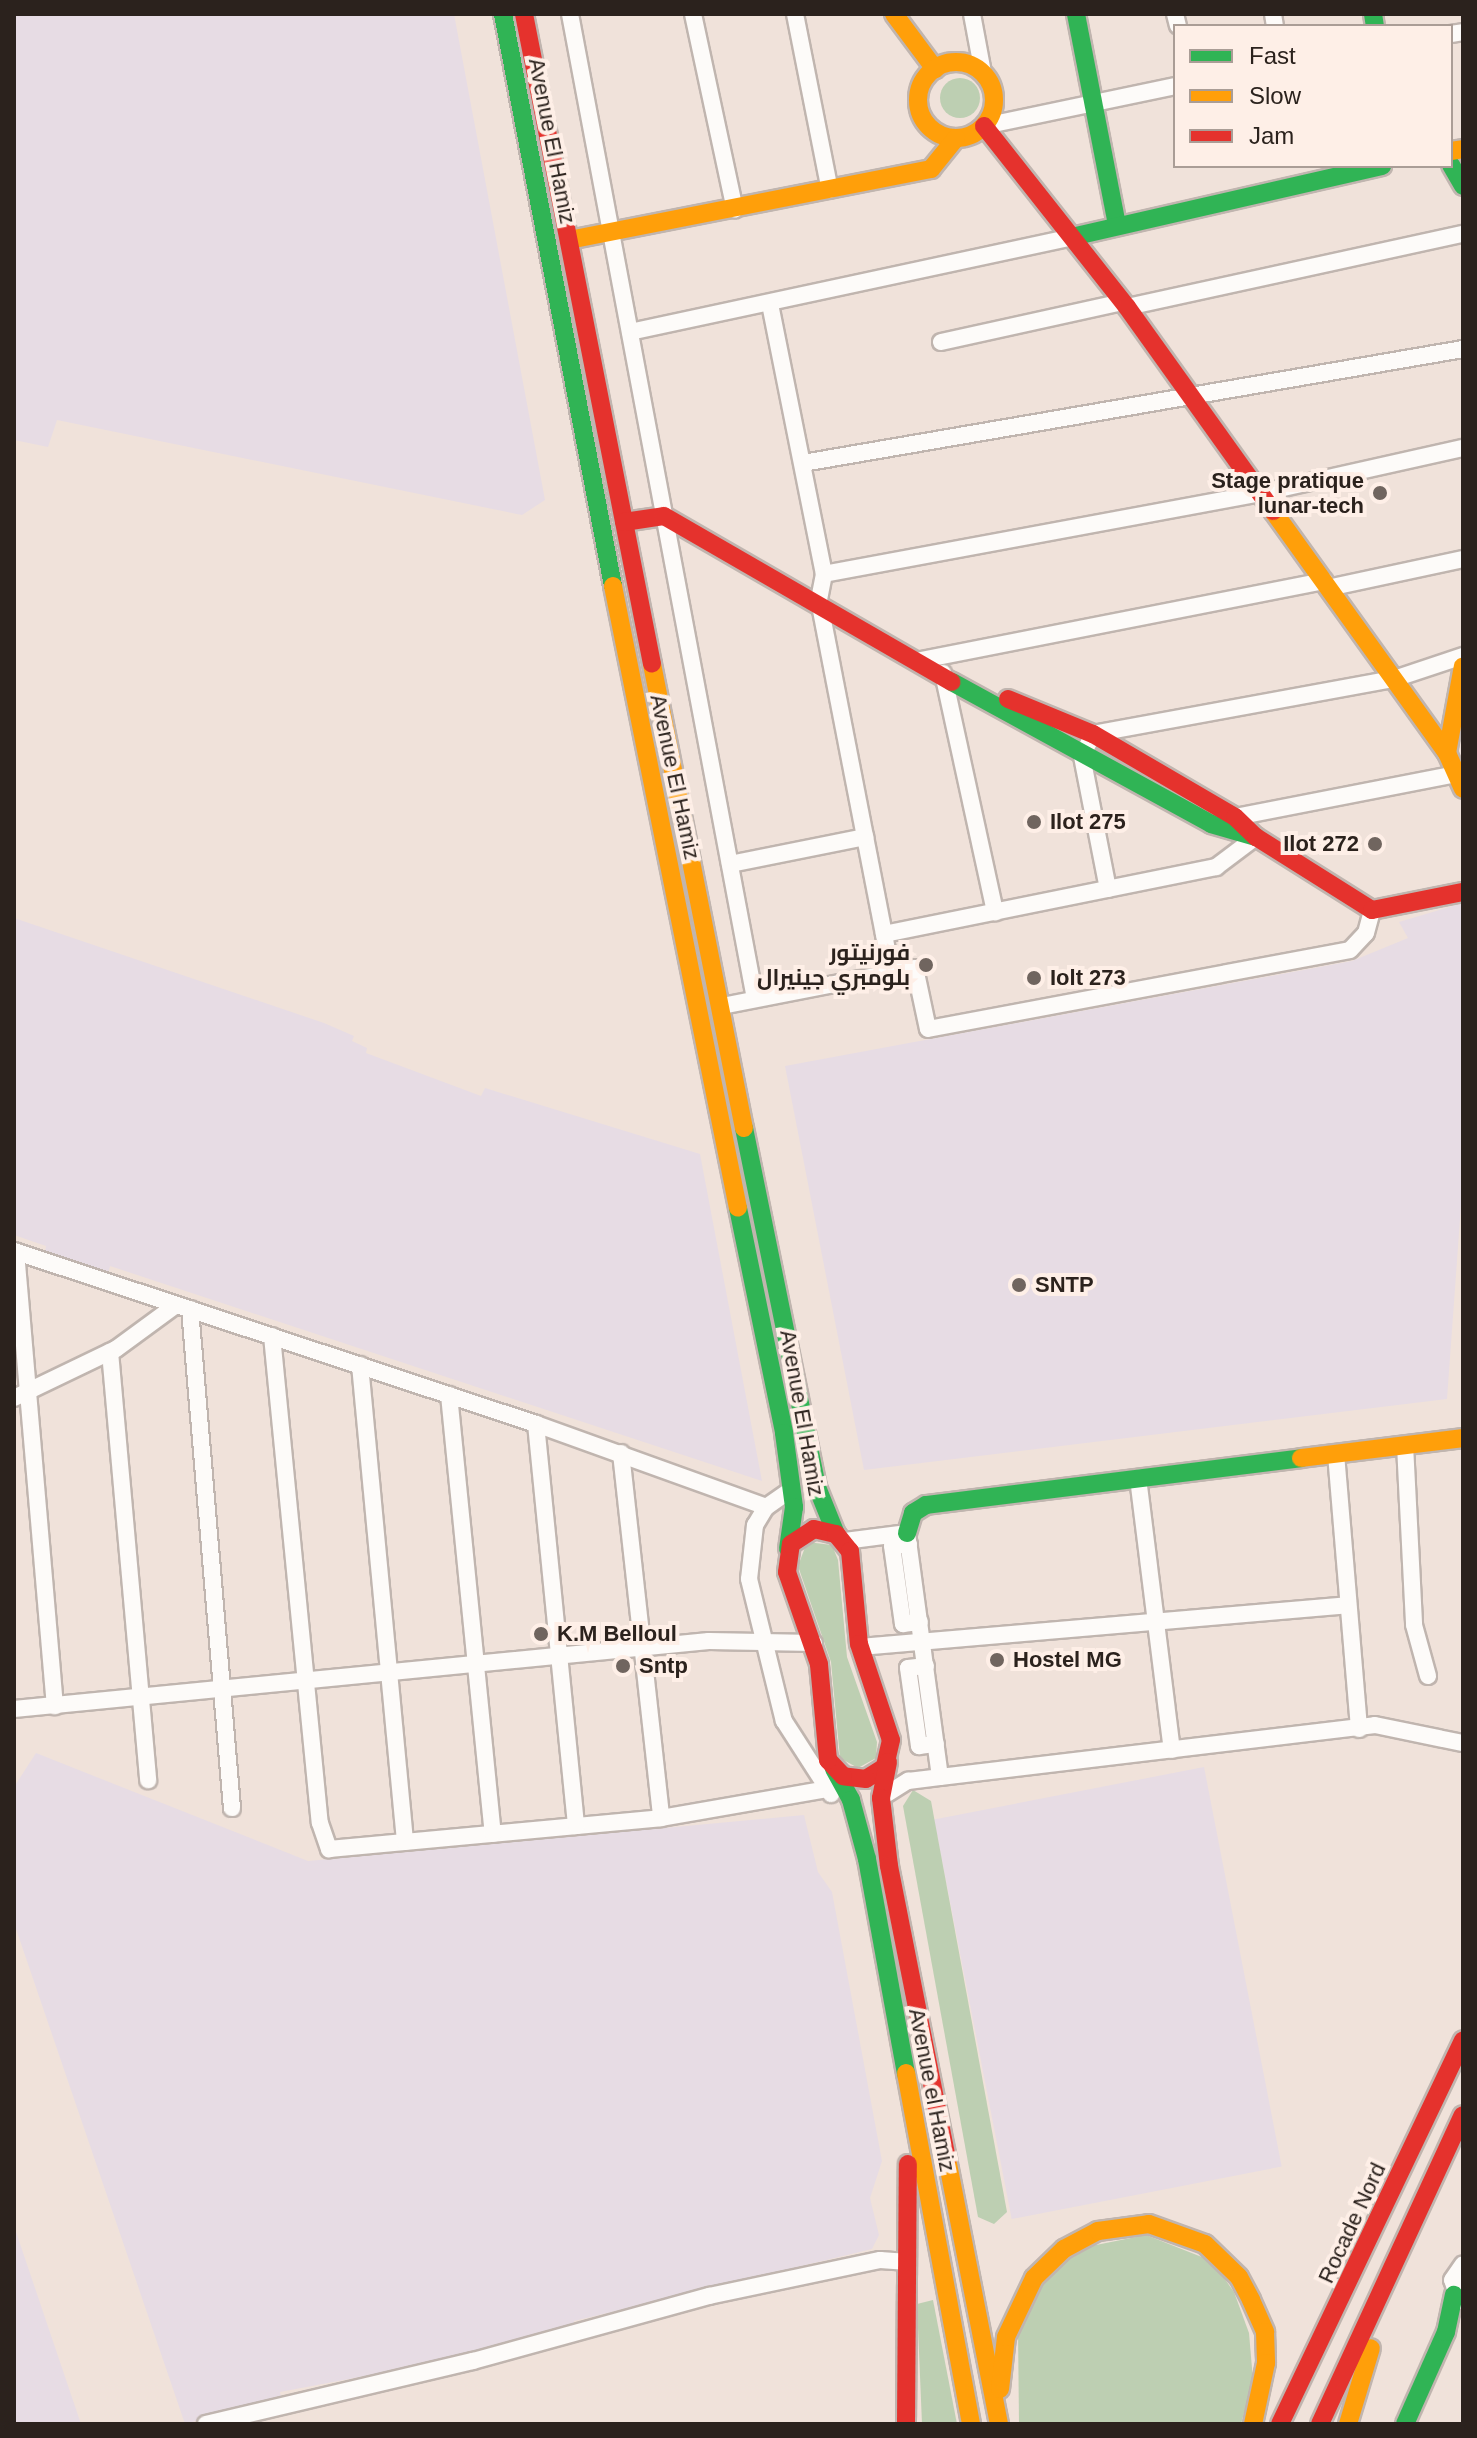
<!DOCTYPE html>
<html>
<head>
<meta charset="utf-8">
<style>
	body { margin:0 }
	#map { position:relative; width:1477px; height:2438px; overflow:hidden; background:#f0e2da; font-family:Helvetica,Cairo,sans-serif }
	div>[style] { position:absolute }
	.industrial>* { inset:0; background:#e7dce4; transform-origin:0 0 }
	.green>* { inset:0; background:#bdcfb2 }
	.round { border-radius:50% }
	.roads { filter:drop-shadow(2px 0 #c0b5af) drop-shadow(-2px 0 #c0b5af) drop-shadow(0 2px #c0b5af) drop-shadow(0 -2px #c0b5af) }
	.street>* { height:16px; margin:-8px; padding:0 8px; transform-origin:8px; border-radius:8px; background:#fdfbf9 }
	.fast>* { height:18px; margin:-9px; padding:0 9px; transform-origin:9px; border-radius:9px; background:#30b455 }
	.slow>* { height:18px; margin:-9px; padding:0 9px; transform-origin:9px; border-radius:9px; background:#ff9f0a }
	.slow>.ring { margin:-9px; padding:0; box-sizing:content-box; background:none; border:18px solid #ff9f0a; border-radius:50% }
	.jam>* { height:18px; margin:-9px; padding:0 9px; transform-origin:9px; border-radius:9px; background:#e5322d }
	.dots>* { width:22px; height:22px; translate:-50% -50%; box-sizing:border-box; border:4px solid #feefe7; border-radius:50% }
	span { translate:-50% -50%; white-space:nowrap; text-align:center; line-height:1.15; -webkit-text-stroke:8px #feefe7; paint-order:stroke }
	.street-label { font-size:22px; color:#2b221d }
	.poi-label { font-size:22px; color:#2b221d; font-weight:700 }
	.right { translate:-100% -50%; text-align:right }
	.left { translate:0 -50%; text-align:left }
	.frame { position:absolute; inset:0; border:16px solid #2b221d; pointer-events:none }
	.legend { position:absolute; left:1173px; top:24px; width:280px; height:144px; box-sizing:border-box; background:#feefe7; border:2px solid #aa9d96; margin:0; padding:10px 14px; list-style:none; font-size:24px; color:#2b221d }
	.legend li { display:flex; align-items:center; gap:16px; height:40px }
	.legend b { width:40px; border:2px solid #aa9d96 }
</style>
</head>
<body>
<div id="map">
	<div class="industrial">
		<div style="clip-path:polygon(14px 14px,454px 14px,545px 500px,522px 515px,57px 420px,48px 447px,14px 440px)"></div>
		<div style="clip-path:polygon(1463px 903px,1463px 1178px,1447px 1399px,864px 1470px,785px 1066px,1352px 961px,1408px 938px,1399px 922px)"></div>
		<div style="clip-path:polygon(14px 918px,324px 1023px,354px 1036px,352px 1041px,367px 1048px,366px 1053px,481px 1096px,485px 1088px,700px 1154px,762px 1481px,110px 1266px,108px 1274px,45px 1253px,46px 1246px,14px 1235px)"></div>
		<div style="clip-path:polygon(36px 1753px,308px 1861px,804px 1815px,818px 1872px,832px 1892px,882px 2161px,870px 2198px,879px 2235px,872px 2249px,574px 2321px,573px 2328px,450px 2360px,280px 2392px,281px 2397px,185px 2424px,14px 1923px,14px 1787px)"></div>
		<div style="left:1204px;top:1767px;width:407px;height:275px;rotate:79deg"></div>
		<div style="clip-path:polygon(14px 2226px,81px 2424px,14px 2424px)"></div>
	</div>
	<div class="green">
		<div class="round" style="left:940px;top:78px;width:40px;height:40px"></div>
		<div style="clip-path:polygon(807px 1542px,832px 1545px,838px 1560px,847px 1657px,877px 1742px,876px 1758px,858px 1768px,840px 1758px,831px 1662px,798px 1566px)"></div>
		<div style="clip-path:polygon(913px 1790px,931px 1801px,1007px 2212px,994px 2224px,978px 2217px,903px 1806px)"></div>
		<div style="clip-path:polygon(1146px 2235px,1212px 2261px,1234px 2292px,1249px 2333px,1253px 2380px,1241px 2424px,1019px 2424px,1018px 2331px,1034px 2292px,1081px 2248px)"></div>
		<div style="clip-path:polygon(933px 2300px,957px 2424px,922px 2424px,917px 2304px)"></div>
	</div>
	<div class="roads">
		<div class="street">
			<div style="left:570px;top:14px;width:1002px;rotate:79.36deg"></div>
			<div style="left:693px;top:14px;width:200px;rotate:77.9deg"></div>
			<div style="left:795px;top:14px;width:179px;rotate:78.8deg"></div>
			<div style="left:972px;top:14px;width:60px;rotate:79.4deg"></div>
			<div style="left:1175px;top:14px;width:12px;rotate:76deg"></div>
			<div style="left:1273px;top:14px;width:12px;rotate:81deg"></div>
			<div style="left:1451px;top:34px;width:12px;rotate:-9deg"></div>
			<div style="left:984px;top:126px;width:195px;rotate:-11.8deg"></div>
			<div style="left:770px;top:304px;width:275px;rotate:78.7deg"></div>
			<div style="left:824px;top:574px;width:26px;rotate:101deg"></div>
			<div style="left:819px;top:600px;width:379px;rotate:79deg"></div>
			<div style="left:1127px;top:307px;width:344px;rotate:-12.3deg"></div>
			<div style="left:630px;top:332px;width:456px;rotate:-12.1deg"></div>
			<div style="left:941px;top:342px;width:186px;rotate:-12.4deg"></div>
			<div style="left:803px;top:463px;width:670px;rotate:-9.8deg"></div>
			<div style="left:824px;top:574px;width:444px;rotate:-10.5deg"></div>
			<div style="left:1261px;top:493px;width:207px;rotate:-12.6deg"></div>
			<div style="left:1328px;top:588px;width:138px;rotate:-12.1deg"></div>
			<div style="left:921px;top:660px;width:411px;rotate:-11.1deg"></div>
			<div style="left:943px;top:673px;width:245px;rotate:77.7deg"></div>
			<div style="left:1235px;top:817px;width:226px;rotate:-11deg"></div>
			<div style="left:730px;top:864px;width:138px;rotate:-11.3deg"></div>
			<div style="left:1108px;top:889px;width:136px;rotate:-101.1deg"></div>
			<div style="left:1082px;top:756px;width:25px;rotate:-63deg"></div>
			<div style="left:1093px;top:734px;width:306px;rotate:-10.4deg"></div>
			<div style="left:1394px;top:679px;width:73px;rotate:-18.4deg"></div>
			<div style="left:884px;top:934px;width:339px;rotate:-11.4deg"></div>
			<div style="left:1216px;top:867px;width:50px;rotate:-36.9deg"></div>
			<div style="left:722px;top:1006px;width:197px;rotate:-11.1deg"></div>
			<div style="left:915px;top:968px;width:62px;rotate:78deg"></div>
			<div style="left:928px;top:1029px;width:429px;rotate:-10.6deg"></div>
			<div style="left:1350px;top:950px;width:23px;rotate:-47deg"></div>
			<div style="left:1366px;top:933px;width:24px;rotate:-75deg"></div>
			<div style="left:14px;top:1251px;width:550px;rotate:18.34deg"></div>
			<div style="left:536px;top:1424px;width:245px;rotate:19.8deg"></div>
			<div style="left:16px;top:1252px;width:456px;rotate:85.1deg"></div>
			<div style="left:190px;top:1309px;width:501px;rotate:85.19deg"></div>
			<div style="left:272px;top:1336px;width:489px;rotate:84.4deg"></div>
			<div style="left:320px;top:1823px;width:28px;rotate:71deg"></div>
			<div style="left:329px;top:1849px;width:333px;rotate:-5.3deg"></div>
			<div style="left:661px;top:1818px;width:169px;rotate:-9.9deg"></div>
			<div style="left:110px;top:1352px;width:430px;rotate:84.9deg"></div>
			<div style="left:360px;top:1365px;width:479px;rotate:84.6deg"></div>
			<div style="left:449px;top:1395px;width:441px;rotate:84.3deg"></div>
			<div style="left:14px;top:1398px;width:113px;rotate:-25.7deg"></div>
			<div style="left:116px;top:1349px;width:74px;rotate:-36.3deg"></div>
			<div style="left:536px;top:1424px;width:404px;rotate:84.3deg"></div>
			<div style="left:1405px;top:1445px;width:180px;rotate:87.1deg"></div>
			<div style="left:1414px;top:1625px;width:53px;rotate:74.6deg"></div>
			<div style="left:621px;top:1453px;width:367px;rotate:83.7deg"></div>
			<div style="left:1336px;top:1454px;width:276px;rotate:85.2deg"></div>
			<div style="left:1138px;top:1478px;width:274px;rotate:82.9deg"></div>
			<div style="left:792px;top:1489px;width:32px;rotate:145deg"></div>
			<div style="left:766px;top:1507px;width:21px;rotate:121deg"></div>
			<div style="left:755px;top:1525px;width:54px;rotate:96.3deg"></div>
			<div style="left:749px;top:1579px;width:146px;rotate:76.2deg"></div>
			<div style="left:784px;top:1721px;width:87px;rotate:57.2deg"></div>
			<div style="left:845px;top:1541px;width:63px;rotate:-7.4deg"></div>
			<div style="left:907px;top:1533px;width:246px;rotate:82.3deg"></div>
			<div style="left:940px;top:1777px;width:438px;rotate:-6.8deg"></div>
			<div style="left:1375px;top:1725px;width:90px;rotate:11.6deg"></div>
			<div style="left:909px;top:1544px;width:17px;rotate:173deg"></div>
			<div style="left:892px;top:1546px;width:79px;rotate:82deg"></div>
			<div style="left:903px;top:1624px;width:17px;rotate:-7deg"></div>
			<div style="left:860px;top:1647px;width:489px;rotate:-4.9deg"></div>
			<div style="left:926px;top:1666px;width:18px;rotate:174deg"></div>
			<div style="left:908px;top:1668px;width:79px;rotate:82deg"></div>
			<div style="left:919px;top:1746px;width:17px;rotate:-7deg"></div>
			<div style="left:14px;top:1709px;width:698px;rotate:-5.59deg"></div>
			<div style="left:709px;top:1641px;width:105px;rotate:1.1deg"></div>
			<div style="left:882px;top:1797px;width:31px;rotate:-32deg"></div>
			<div style="left:908px;top:1781px;width:32px;rotate:-7deg"></div>
			<div style="left:1459px;top:2301px;width:22px;rotate:-108deg"></div>
			<div style="left:1452px;top:2280px;width:19px;rotate:-55deg"></div>
			<div style="left:206px;top:2424px;width:274px;rotate:-13.3deg"></div>
			<div style="left:473px;top:2361px;width:245px;rotate:-15.4deg"></div>
			<div style="left:709px;top:2296px;width:175px;rotate:-11.9deg"></div>
			<div style="left:880px;top:2260px;width:28px;rotate:4deg"></div>
		</div>
		<div class="fast">
			<div style="left:503px;top:14px;width:582px;rotate:79.11deg"></div>
			<div style="left:1076px;top:14px;width:215px;rotate:79deg"></div>
			<div style="left:1373px;top:14px;width:12px;rotate:81deg"></div>
			<div style="left:1451px;top:165px;width:24px;rotate:60deg"></div>
			<div style="left:1076px;top:236px;width:314px;rotate:-12.9deg"></div>
			<div style="left:952px;top:682px;width:295px;rotate:28.7deg"></div>
			<div style="left:1211px;top:824px;width:47px;rotate:16.1deg"></div>
			<div style="left:744px;top:1128px;width:366px;rotate:78.5deg"></div>
			<div style="left:817px;top:1487px;width:51px;rotate:68deg"></div>
			<div style="left:738px;top:1208px;width:230px;rotate:78.4deg"></div>
			<div style="left:784px;top:1433px;width:75px;rotate:82.3deg"></div>
			<div style="left:794px;top:1507px;width:42px;rotate:98.1deg"></div>
			<div style="left:907px;top:1533px;width:21px;rotate:-73deg"></div>
			<div style="left:913px;top:1513px;width:15px;rotate:-32deg"></div>
			<div style="left:926px;top:1505px;width:378px;rotate:-7.1deg"></div>
			<div style="left:834px;top:1769px;width:35px;rotate:61deg"></div>
			<div style="left:851px;top:1800px;width:61px;rotate:74.8deg"></div>
			<div style="left:867px;top:1859px;width:218px;rotate:79.7deg"></div>
			<div style="left:1405px;top:2424px;width:101px;rotate:-66deg"></div>
			<div style="left:1446px;top:2332px;width:38px;rotate:-78deg"></div>
		</div>
		<div class="slow">
			<div style="left:894px;top:14px;width:69px;rotate:53.3deg"></div>
			<div class="ring" style="left:918px;top:62px;width:58px;height:58px"></div>
			<div style="left:1451px;top:151px;width:12px;rotate:-9deg"></div>
			<div style="left:569px;top:240px;width:369px;rotate:-11.1deg"></div>
			<div style="left:931px;top:169px;width:40px;rotate:-51deg"></div>
			<div style="left:1273px;top:511px;width:298px;rotate:54.3deg"></div>
			<div style="left:1447px;top:753px;width:39px;rotate:66deg"></div>
			<div style="left:613px;top:586px;width:634px;rotate:78.64deg"></div>
			<div style="left:652px;top:664px;width:473px;rotate:78.8deg"></div>
			<div style="left:1447px;top:753px;width:88px;rotate:-79.6deg"></div>
			<div style="left:1301px;top:1458px;width:163px;rotate:-7deg"></div>
			<div style="left:906px;top:2073px;width:357px;rotate:79.5deg"></div>
			<div style="left:947px;top:2159px;width:270px;rotate:78.9deg"></div>
			<div style="left:1000px;top:2389px;width:52px;rotate:-83.4deg"></div>
			<div style="left:1006px;top:2337px;width:65px;rotate:-64.6deg"></div>
			<div style="left:1034px;top:2278px;width:42px;rotate:-44deg"></div>
			<div style="left:1064px;top:2249px;width:38px;rotate:-28deg"></div>
			<div style="left:1098px;top:2231px;width:51px;rotate:-7.8deg"></div>
			<div style="left:1149px;top:2224px;width:59px;rotate:19.7deg"></div>
			<div style="left:1205px;top:2244px;width:47px;rotate:44.1deg"></div>
			<div style="left:1239px;top:2277px;width:26px;rotate:62deg"></div>
			<div style="left:1251px;top:2300px;width:35px;rotate:66deg"></div>
			<div style="left:1265px;top:2332px;width:31px;rotate:88deg"></div>
			<div style="left:1266px;top:2363px;width:62px;rotate:102deg"></div>
			<div style="left:1348px;top:2424px;width:79px;rotate:-73.2deg"></div>
		</div>
		<div class="jam">
			<div style="left:524px;top:14px;width:662px;rotate:78.86deg"></div>
			<div style="left:984px;top:126px;width:231px;rotate:51.7deg"></div>
			<div style="left:1127px;top:307px;width:251px;rotate:54.4deg"></div>
			<div style="left:624px;top:522px;width:40px;rotate:-8.5deg"></div>
			<div style="left:664px;top:516px;width:332px;rotate:30deg"></div>
			<div style="left:1008px;top:699px;width:92px;rotate:22.4deg"></div>
			<div style="left:1093px;top:734px;width:164px;rotate:30.3deg"></div>
			<div style="left:1235px;top:817px;width:29px;rotate:44deg"></div>
			<div style="left:1256px;top:837px;width:137px;rotate:32.2deg"></div>
			<div style="left:1372px;top:910px;width:93px;rotate:-11.2deg"></div>
			<div style="left:814px;top:1529px;width:23px;rotate:13deg"></div>
			<div style="left:836px;top:1534px;width:22px;rotate:51deg"></div>
			<div style="left:850px;top:1551px;width:93px;rotate:84.5deg"></div>
			<div style="left:859px;top:1644px;width:101px;rotate:71.6deg"></div>
			<div style="left:891px;top:1740px;width:28px;rotate:103deg"></div>
			<div style="left:885px;top:1767px;width:22px;rotate:148deg"></div>
			<div style="left:866px;top:1779px;width:23px;rotate:-173deg"></div>
			<div style="left:843px;top:1776px;width:22px;rotate:-133deg"></div>
			<div style="left:828px;top:1760px;width:96px;rotate:-95.4deg"></div>
			<div style="left:819px;top:1664px;width:97px;rotate:-109.2deg"></div>
			<div style="left:787px;top:1572px;width:28px;rotate:-82deg"></div>
			<div style="left:791px;top:1544px;width:27px;rotate:-33deg"></div>
			<div style="left:888px;top:1762px;width:37px;rotate:101deg"></div>
			<div style="left:881px;top:1798px;width:68px;rotate:83.3deg"></div>
			<div style="left:889px;top:1866px;width:299px;rotate:78.8deg"></div>
			<div style="left:906px;top:2424px;width:260px;rotate:-89.6deg"></div>
			<div style="left:1280px;top:2424px;width:425px;rotate:-64.5deg"></div>
			<div style="left:1320px;top:2424px;width:340px;rotate:-65.2deg"></div>
		</div>
	</div>
	<div class="dots">
		<div style="left:1380px;top:493px;background:#70655f"></div>
		<div style="left:1034px;top:822px;background:#70655f"></div>
		<div style="left:1375px;top:844px;background:#70655f"></div>
		<div style="left:926px;top:965px;background:#70655f"></div>
		<div style="left:1034px;top:978px;background:#70655f"></div>
		<div style="left:1019px;top:1285px;background:#70655f"></div>
		<div style="left:541px;top:1634px;background:#70655f"></div>
		<div style="left:997px;top:1660px;background:#70655f"></div>
		<div style="left:623px;top:1666px;background:#70655f"></div>
	</div>
	<div class="street-label">
		<span style="left:552px;top:141px;rotate:79deg">Avenue El Hamiz</span>
		<span style="left:675px;top:777px;rotate:78deg">Avenue El Hamiz</span>
		<span style="left:802px;top:1413px;rotate:80deg">Avenue El Hamiz</span>
		<span style="left:932px;top:2090px;rotate:79deg">Avenue el Hamiz</span>
		<span style="left:1352px;top:2223px;rotate:-65deg">Rocade Nord</span>
	</div>
	<div class="poi-label">
		<span class="right" style="left:1364px;top:493px">Stage pratique<br>lunar-tech</span>
		<span class="left" style="left:1050px;top:822px">Ilot 275</span>
		<span class="right" style="left:1359px;top:844px">Ilot 272</span>
		<span class="right" style="left:910px;top:965px">فورنيتور<br>بلومبري جينيرال</span>
		<span class="left" style="left:1050px;top:978px">Iolt 273</span>
		<span class="left" style="left:1035px;top:1285px">SNTP</span>
		<span class="left" style="left:557px;top:1634px">K.M Belloul</span>
		<span class="left" style="left:1013px;top:1660px">Hostel MG</span>
		<span class="left" style="left:639px;top:1666px">Sntp</span>
	</div>
	<div class="frame"></div>
	<ul class="legend">
	<li><b style="height:10px;background:#30b455"></b>Fast</li>
	<li><b style="height:10px;background:#ff9f0a"></b>Slow</li>
	<li><b style="height:10px;background:#e5322d"></b>Jam</li>
	</ul>
</div>
</body>
</html>
